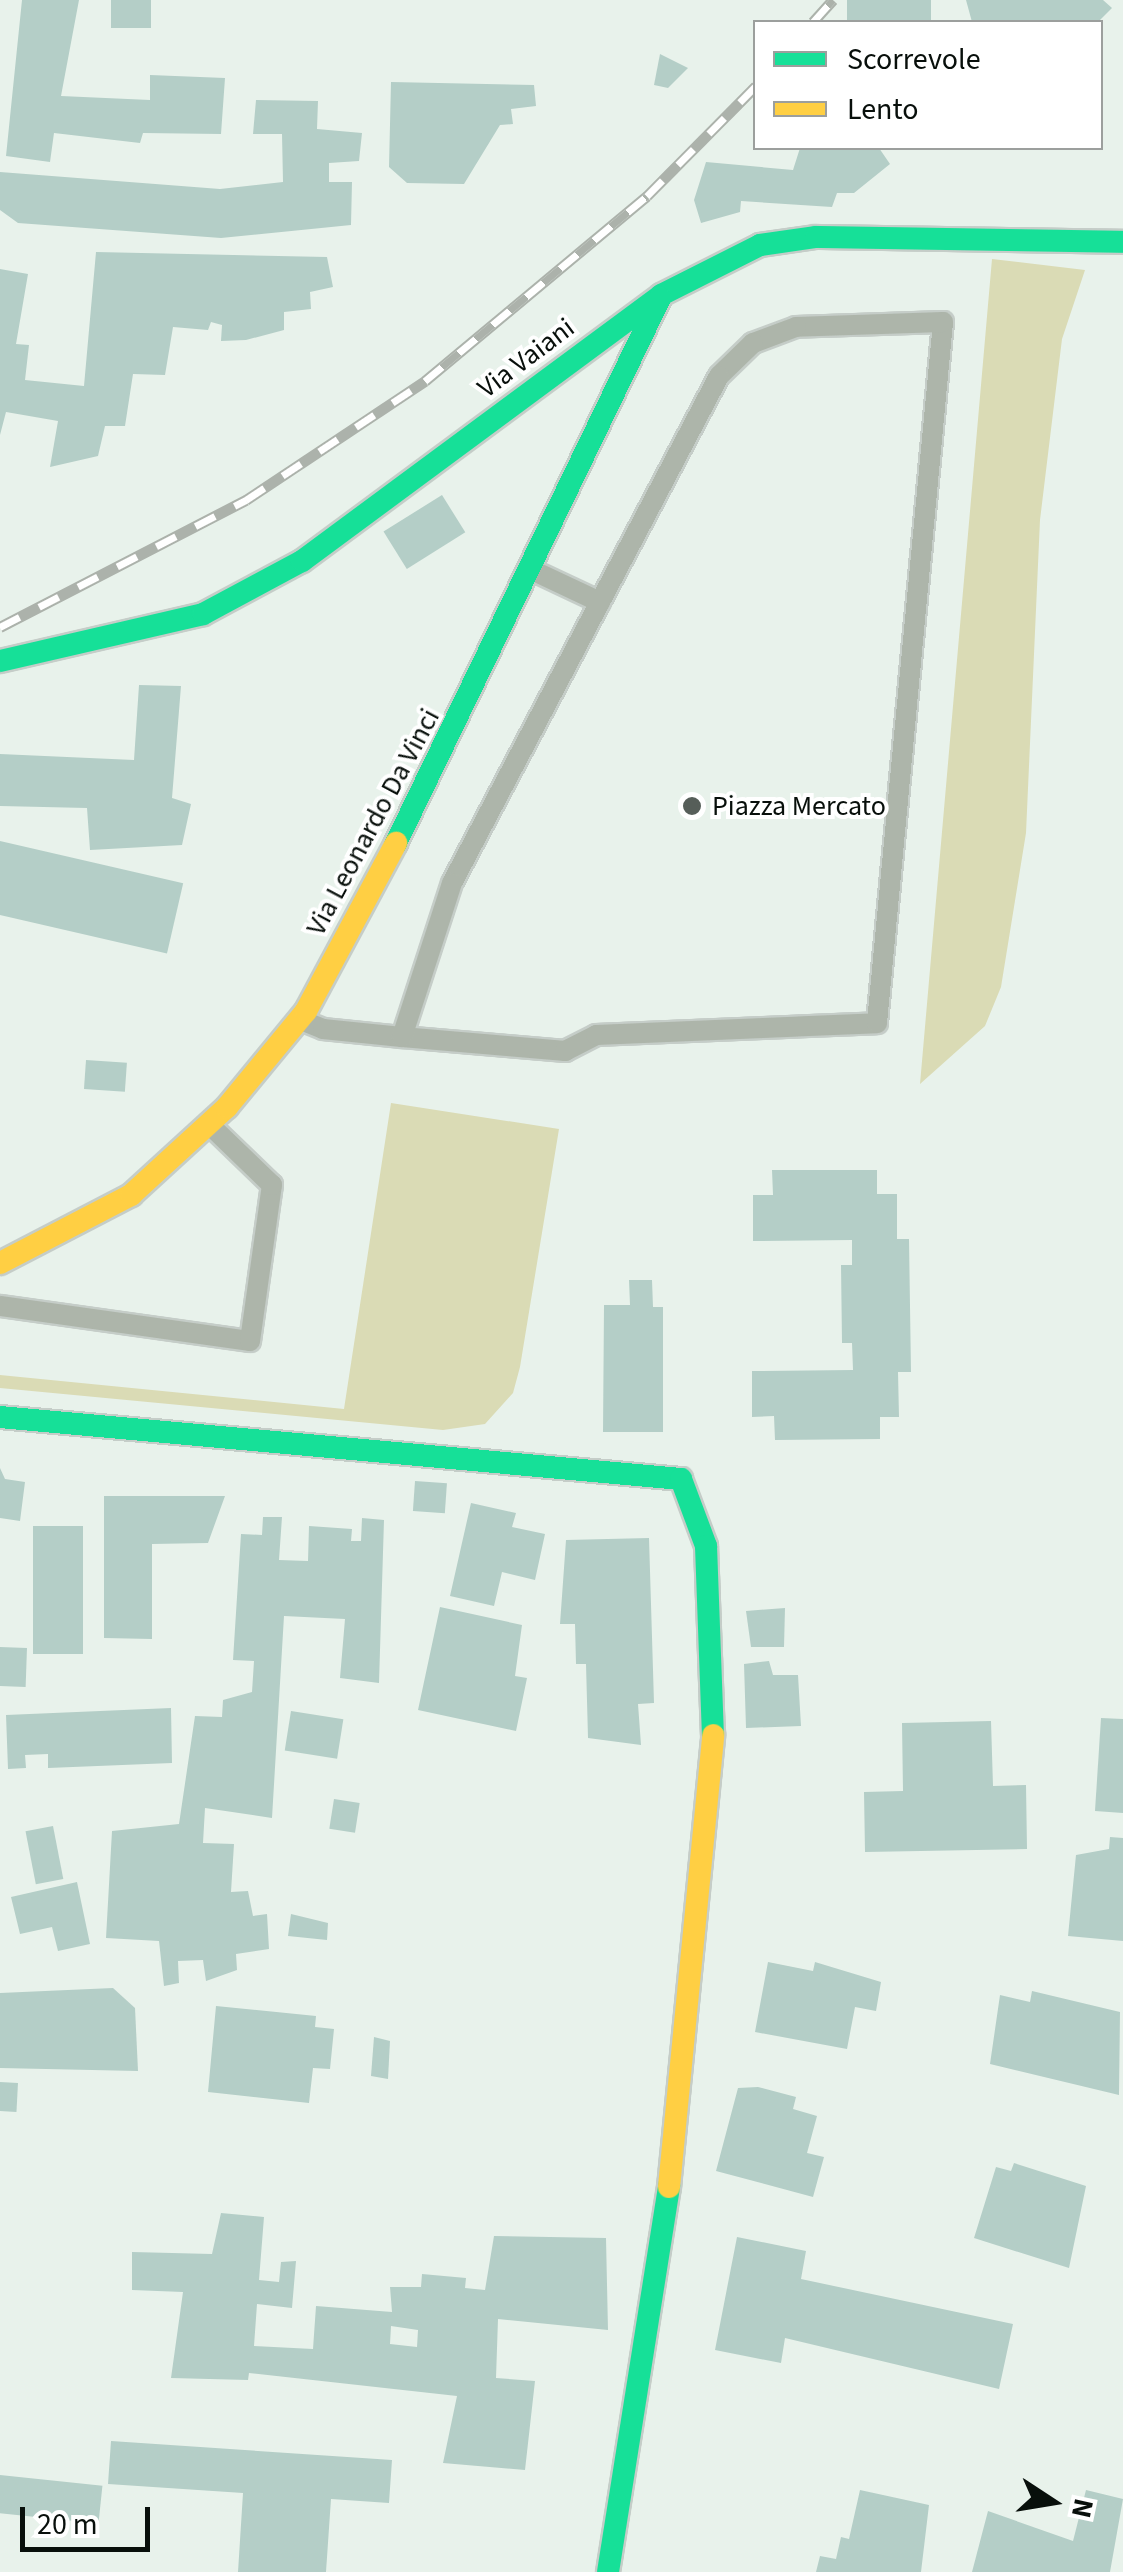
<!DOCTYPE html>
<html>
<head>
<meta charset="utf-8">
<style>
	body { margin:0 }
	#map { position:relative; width:1123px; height:2572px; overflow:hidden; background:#e8f2eb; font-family:"Source Sans 3",sans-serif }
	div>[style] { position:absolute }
	.green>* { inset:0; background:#dadbb5 }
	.building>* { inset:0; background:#b4cec7; transform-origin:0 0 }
	.roads { filter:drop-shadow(2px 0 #c5cdc8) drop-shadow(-2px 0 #c5cdc8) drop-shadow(0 2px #c5cdc8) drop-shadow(0 -2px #c5cdc8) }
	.lane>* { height:20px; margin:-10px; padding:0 10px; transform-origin:10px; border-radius:10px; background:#adb5aa }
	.fast>* { height:22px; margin:-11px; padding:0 11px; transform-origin:11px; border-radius:11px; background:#16e098 }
	.slow>* { height:22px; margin:-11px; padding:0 11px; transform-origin:11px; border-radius:11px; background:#ffcf43 }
	.rail>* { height:11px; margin-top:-5.5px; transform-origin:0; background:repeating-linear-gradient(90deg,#fff 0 22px,#acb2ab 0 44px); box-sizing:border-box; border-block:2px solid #acb2ab }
	.dots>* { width:28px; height:28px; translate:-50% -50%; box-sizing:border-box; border:5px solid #fff; border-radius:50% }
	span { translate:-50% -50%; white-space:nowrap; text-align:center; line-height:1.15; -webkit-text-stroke:8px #fff; paint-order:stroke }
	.street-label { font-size:28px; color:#080f0b }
	.poi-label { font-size:28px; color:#080f0b }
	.left { translate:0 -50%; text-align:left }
	.legend { position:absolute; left:753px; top:20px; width:350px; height:130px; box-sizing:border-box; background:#fff; border:2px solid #9c9f9d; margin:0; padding:12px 18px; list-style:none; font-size:30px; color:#080f0b }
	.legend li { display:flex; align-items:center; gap:20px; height:50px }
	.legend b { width:50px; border:2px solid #9c9f9d }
	.north { position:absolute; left:1003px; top:2452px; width:100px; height:100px; -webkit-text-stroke:8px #fff; paint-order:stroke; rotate:102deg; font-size:28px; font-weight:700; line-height:40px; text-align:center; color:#080f0b }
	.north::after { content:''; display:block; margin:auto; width:35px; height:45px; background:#080f0b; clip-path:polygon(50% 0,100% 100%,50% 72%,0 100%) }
	.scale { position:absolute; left:20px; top:2507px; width:130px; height:45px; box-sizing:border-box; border:5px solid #080f0b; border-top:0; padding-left:12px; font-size:30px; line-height:35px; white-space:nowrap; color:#080f0b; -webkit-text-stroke:8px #fff; paint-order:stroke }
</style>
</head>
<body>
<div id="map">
	<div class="green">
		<div style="clip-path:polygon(992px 259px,1085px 270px,1062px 339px,1040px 520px,1026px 833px,1001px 987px,985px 1026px,920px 1084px)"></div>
		<div style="clip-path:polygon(391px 1103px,559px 1129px,520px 1367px,513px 1393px,485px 1424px,443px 1430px,0 1388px,0 1375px,344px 1409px)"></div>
	</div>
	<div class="building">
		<div style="clip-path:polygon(22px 0,79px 0,61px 96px,150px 100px,150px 75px,225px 78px,221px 134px,143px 133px,140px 143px,54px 133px,50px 162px,6px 156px)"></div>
		<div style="left:111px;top:0;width:40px;height:28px"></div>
		<div style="left:847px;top:0;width:84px;height:22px"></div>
		<div style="clip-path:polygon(966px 0,1103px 0,1112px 8px,1098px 22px,972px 22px)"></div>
		<div style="clip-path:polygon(660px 54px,688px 68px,668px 88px,654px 85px)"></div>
		<div style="clip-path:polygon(391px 82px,534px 85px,536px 106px,511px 109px,513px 124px,500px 125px,464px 184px,407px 183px,389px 167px)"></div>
		<div style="clip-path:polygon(256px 100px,318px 101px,317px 129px,362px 133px,359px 161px,329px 163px,329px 182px,352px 182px,351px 225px,221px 238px,18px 223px,0 210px,0 172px,220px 189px,283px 182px,282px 134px,253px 134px)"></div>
		<div style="clip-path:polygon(800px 148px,879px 148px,890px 164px,854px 193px,837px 193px,832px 207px,741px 201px,740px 212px,701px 223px,694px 200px,706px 162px,793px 170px)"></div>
		<div style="clip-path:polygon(96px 252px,327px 257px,333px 287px,310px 292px,311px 309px,284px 312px,284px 330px,246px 340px,221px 341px,222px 325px,211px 322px,208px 330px,173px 327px,165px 375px,133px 374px,125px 426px,105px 426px,98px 456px,50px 467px,58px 421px,6px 412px,0 435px,0 269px,28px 274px,16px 344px,29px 345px,25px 380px,84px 386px)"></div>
		<div style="left:442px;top:495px;width:44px;height:69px;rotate:58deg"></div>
		<div style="clip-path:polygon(139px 685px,181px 686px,172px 798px,191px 804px,182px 845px,90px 850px,87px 808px,0 806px,0 754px,134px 760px)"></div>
		<div style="left:0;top:841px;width:188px;height:72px;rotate:13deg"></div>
		<div style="left:86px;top:1060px;width:41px;height:29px;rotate:4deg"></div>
		<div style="clip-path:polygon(772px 1170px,877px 1170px,877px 1194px,897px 1194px,897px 1239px,909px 1239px,911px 1372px,898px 1372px,899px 1417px,880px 1417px,880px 1439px,775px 1440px,774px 1416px,752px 1417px,752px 1371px,853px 1370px,852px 1343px,842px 1343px,841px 1265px,852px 1265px,852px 1240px,753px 1241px,753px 1195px,773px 1195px)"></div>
		<div style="clip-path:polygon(629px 1280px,652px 1280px,653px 1307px,663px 1307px,663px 1432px,603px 1432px,604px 1305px,630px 1305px)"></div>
		<div style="clip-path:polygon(0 1468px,5px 1479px,25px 1482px,20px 1521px,0 1518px)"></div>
		<div style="left:415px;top:1481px;width:32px;height:30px;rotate:4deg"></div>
		<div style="clip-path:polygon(104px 1496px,225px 1496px,208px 1543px,152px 1544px,152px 1639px,104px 1638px)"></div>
		<div style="clip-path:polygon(471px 1503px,516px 1513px,512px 1527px,545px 1534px,535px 1580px,502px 1572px,494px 1606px,450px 1596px)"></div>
		<div style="clip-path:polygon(263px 1517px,282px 1517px,279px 1560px,308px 1561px,309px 1526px,352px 1529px,351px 1541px,361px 1541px,362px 1518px,384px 1520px,379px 1683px,340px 1678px,345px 1619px,284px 1616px,272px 1818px,205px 1808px,203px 1843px,234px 1844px,231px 1892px,248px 1891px,253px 1916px,267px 1914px,269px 1949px,236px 1954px,237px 1970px,206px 1981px,203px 1960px,178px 1961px,179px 1983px,164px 1986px,159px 1941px,106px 1938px,112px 1831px,179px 1824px,195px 1716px,222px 1717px,223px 1700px,252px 1692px,254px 1661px,233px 1660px,241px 1534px,262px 1535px)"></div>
		<div style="left:33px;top:1526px;width:50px;height:128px"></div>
		<div style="clip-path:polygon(649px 1538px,654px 1703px,638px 1704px,641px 1745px,588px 1738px,586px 1664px,576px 1664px,575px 1624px,560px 1624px,566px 1540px)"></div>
		<div style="clip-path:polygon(440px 1607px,522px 1625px,515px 1676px,527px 1678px,516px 1731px,418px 1710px)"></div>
		<div style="clip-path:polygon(785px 1608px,784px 1647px,751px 1647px,746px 1611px)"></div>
		<div style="left:0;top:1647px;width:27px;height:39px;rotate:2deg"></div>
		<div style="clip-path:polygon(769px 1661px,773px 1675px,798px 1675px,801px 1726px,746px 1728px,744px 1664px)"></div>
		<div style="clip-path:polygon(171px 1708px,172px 1763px,48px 1768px,48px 1754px,25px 1755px,26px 1768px,8px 1769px,6px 1715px)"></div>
		<div style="left:291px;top:1711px;width:53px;height:40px;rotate:9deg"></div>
		<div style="clip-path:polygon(1101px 1718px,1123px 1719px,1123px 1813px,1095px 1811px)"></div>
		<div style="clip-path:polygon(991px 1721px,993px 1786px,1026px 1785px,1027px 1849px,865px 1852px,864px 1792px,903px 1791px,902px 1723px)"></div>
		<div style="left:334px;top:1799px;width:26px;height:30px;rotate:9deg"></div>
		<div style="left:53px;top:1826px;width:54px;height:28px;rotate:79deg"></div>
		<div style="clip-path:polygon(1110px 1837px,1123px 1838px,1123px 1941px,1068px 1936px,1076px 1855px,1109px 1849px)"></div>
		<div style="clip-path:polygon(77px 1882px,90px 1944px,58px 1951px,52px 1927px,20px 1934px,11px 1897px)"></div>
		<div style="clip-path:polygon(291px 1914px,328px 1923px,327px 1940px,288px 1936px)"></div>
		<div style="clip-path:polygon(768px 1962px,813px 1971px,815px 1962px,881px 1982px,876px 2011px,855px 2007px,847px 2049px,755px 2032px)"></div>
		<div style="clip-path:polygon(113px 1988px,135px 2008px,138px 2071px,0 2068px,0 1993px)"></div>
		<div style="clip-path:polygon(1032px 1991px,1120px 2012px,1119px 2095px,990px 2064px,1000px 1995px,1030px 2002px)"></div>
		<div style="clip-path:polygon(216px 2006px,316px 2016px,315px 2027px,334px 2029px,330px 2069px,313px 2068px,309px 2103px,208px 2092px)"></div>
		<div style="clip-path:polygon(374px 2037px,390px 2041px,388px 2079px,371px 2076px)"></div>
		<div style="left:0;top:2082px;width:18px;height:29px;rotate:3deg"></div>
		<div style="clip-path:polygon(758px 2087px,796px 2097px,793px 2109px,817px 2116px,807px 2153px,824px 2157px,813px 2197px,716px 2171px,738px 2088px)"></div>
		<div style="clip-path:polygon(1014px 2163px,1086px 2186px,1069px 2268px,974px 2238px,996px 2167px,1011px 2171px)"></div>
		<div style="clip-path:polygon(evenodd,221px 2213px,264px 2217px,259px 2280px,279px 2282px,281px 2262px,296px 2261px,292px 2308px,257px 2304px,254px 2346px,313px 2349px,316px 2306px,392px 2312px,390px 2287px,421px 2287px,422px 2274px,466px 2278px,465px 2288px,485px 2290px,494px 2236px,606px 2238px,608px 2330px,498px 2319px,496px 2378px,535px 2381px,525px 2470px,443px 2463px,457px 2396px,249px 2373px,248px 2380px,171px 2378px,183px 2292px,132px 2290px,132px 2252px,212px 2254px,221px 2213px,391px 2326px,418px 2330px,417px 2347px,390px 2344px,391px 2326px)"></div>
		<div style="clip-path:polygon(737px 2237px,806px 2251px,801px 2279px,1013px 2324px,999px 2389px,785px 2338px,781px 2363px,715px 2350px)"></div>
		<div style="clip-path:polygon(111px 2441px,392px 2460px,389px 2503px,331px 2499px,326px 2572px,238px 2572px,243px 2493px,108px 2484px)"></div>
		<div style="left:0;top:2475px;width:103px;height:38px;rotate:6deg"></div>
		<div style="clip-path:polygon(860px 2490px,929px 2505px,921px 2572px,816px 2572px,820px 2556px,836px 2559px,841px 2537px,849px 2539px)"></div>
		<div style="clip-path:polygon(1086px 2490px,1123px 2499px,1110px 2572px,972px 2572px,988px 2511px,1073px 2541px)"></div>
	</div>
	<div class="roads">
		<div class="lane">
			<div style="left:534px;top:571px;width:73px;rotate:25.2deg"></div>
			<div style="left:301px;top:1020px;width:24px;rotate:22deg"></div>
			<div style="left:323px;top:1029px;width:79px;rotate:5.8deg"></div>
			<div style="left:402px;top:1037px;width:164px;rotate:4.9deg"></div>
			<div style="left:565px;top:1051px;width:35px;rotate:-27deg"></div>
			<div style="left:596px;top:1035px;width:281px;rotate:-2.4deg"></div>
			<div style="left:877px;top:1023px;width:704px;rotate:-84.62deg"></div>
			<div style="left:943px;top:322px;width:147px;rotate:178.1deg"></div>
			<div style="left:796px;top:327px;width:46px;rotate:159.6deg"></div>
			<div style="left:753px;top:343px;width:47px;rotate:135.9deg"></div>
			<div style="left:719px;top:376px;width:573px;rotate:117.77deg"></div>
			<div style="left:452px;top:883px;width:162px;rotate:108deg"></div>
			<div style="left:0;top:1306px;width:252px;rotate:8deg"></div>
			<div style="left:250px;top:1341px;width:158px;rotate:-82deg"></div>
			<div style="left:272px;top:1185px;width:83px;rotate:-136deg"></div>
		</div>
		<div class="fast">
			<div style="left:0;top:661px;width:208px;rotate:-13deg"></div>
			<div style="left:203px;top:614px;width:112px;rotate:-28.2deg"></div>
			<div style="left:302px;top:561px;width:447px;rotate:-36.5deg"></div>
			<div style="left:661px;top:295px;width:111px;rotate:-26.8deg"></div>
			<div style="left:760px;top:245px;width:57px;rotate:-8.1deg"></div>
			<div style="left:816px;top:237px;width:307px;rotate:0.9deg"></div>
			<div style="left:396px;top:843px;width:606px;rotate:-64.15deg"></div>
			<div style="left:0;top:1417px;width:684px;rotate:5.2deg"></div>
			<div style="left:681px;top:1479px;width:72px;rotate:69.5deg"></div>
			<div style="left:706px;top:1546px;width:189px;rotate:87.9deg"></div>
			<div style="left:608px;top:2572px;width:390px;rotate:-81deg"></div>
		</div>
		<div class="slow">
			<div style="left:0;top:1263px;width:148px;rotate:-27.4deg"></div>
			<div style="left:131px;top:1195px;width:130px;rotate:-42.5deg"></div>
			<div style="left:227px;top:1107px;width:124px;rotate:-50.5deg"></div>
			<div style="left:306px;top:1011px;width:191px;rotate:-61.8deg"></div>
			<div style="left:669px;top:2187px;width:454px;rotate:-84.4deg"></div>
		</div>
	</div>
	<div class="rail">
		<div style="left:813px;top:22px;width:30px;rotate:-48deg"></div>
		<div style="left:0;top:627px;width:277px;rotate:-27.3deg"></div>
		<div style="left:246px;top:500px;width:215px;rotate:-33.6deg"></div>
		<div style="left:425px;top:381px;width:289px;rotate:-39.8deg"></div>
		<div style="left:647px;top:196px;width:155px;rotate:-45.3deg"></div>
	</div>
	<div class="dots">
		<div style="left:692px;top:806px;background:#565e59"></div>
	</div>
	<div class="street-label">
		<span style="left:526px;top:358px;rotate:-37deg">Via Vaiani</span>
		<span style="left:373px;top:822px;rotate:-62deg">Via Leonardo Da Vinci</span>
	</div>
	<div class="poi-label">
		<span class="left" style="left:712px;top:806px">Piazza Mercato</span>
	</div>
	<ul class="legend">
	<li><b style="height:12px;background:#16e098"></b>Scorrevole</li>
	<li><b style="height:12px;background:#ffcf43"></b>Lento</li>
	</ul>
	<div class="north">N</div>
	<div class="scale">20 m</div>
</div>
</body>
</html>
